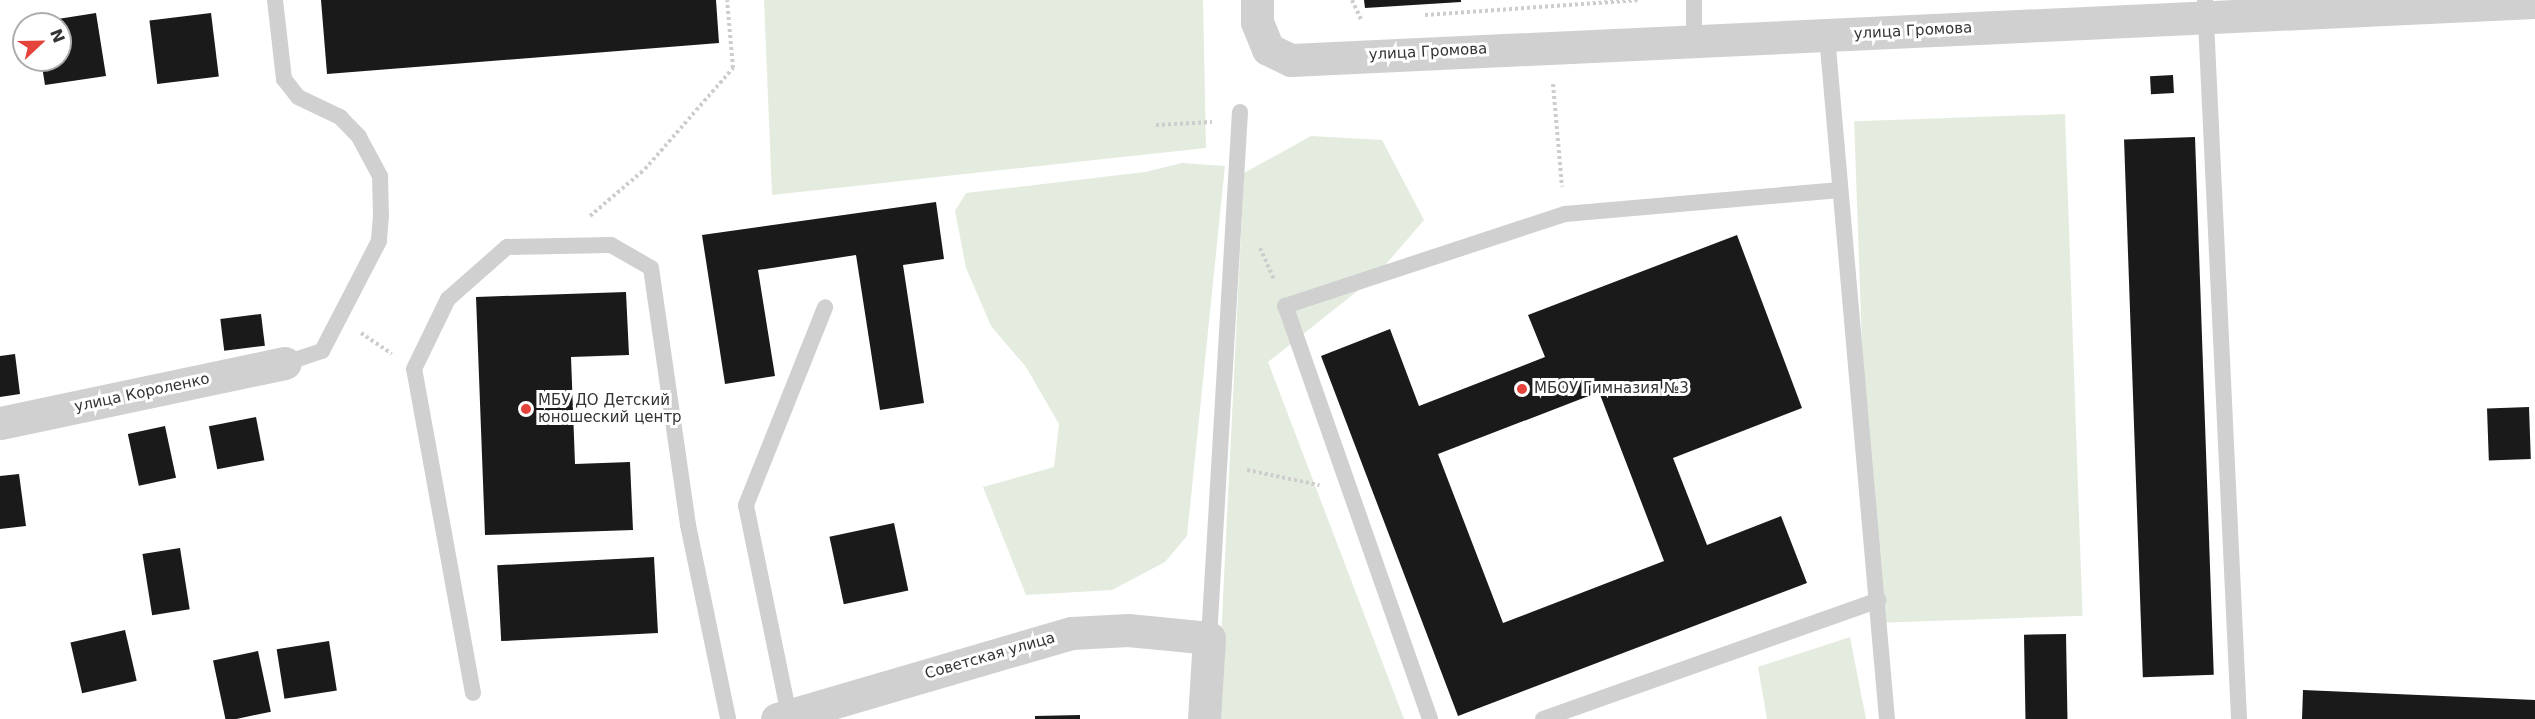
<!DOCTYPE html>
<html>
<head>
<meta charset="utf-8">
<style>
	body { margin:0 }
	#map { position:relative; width:2535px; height:719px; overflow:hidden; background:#fff; font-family:"DejaVu Sans",sans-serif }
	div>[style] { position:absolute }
	.green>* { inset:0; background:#e4ecdf; transform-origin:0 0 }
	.building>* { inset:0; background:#1a1a1a; transform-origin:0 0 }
	.path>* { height:4px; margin-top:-2px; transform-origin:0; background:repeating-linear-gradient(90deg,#cdcdcd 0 3px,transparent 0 6px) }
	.service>* { height:16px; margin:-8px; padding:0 8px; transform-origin:8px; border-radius:8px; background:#d0d0d0 }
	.minor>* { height:33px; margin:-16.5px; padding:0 16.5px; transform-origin:16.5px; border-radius:16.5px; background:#d0d0d0 }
	.dots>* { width:16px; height:16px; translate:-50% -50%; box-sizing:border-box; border:3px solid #fff; border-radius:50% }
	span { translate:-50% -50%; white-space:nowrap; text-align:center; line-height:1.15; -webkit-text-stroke:6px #fff; paint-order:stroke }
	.street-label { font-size:15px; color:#333 }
	.poi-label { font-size:15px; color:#333 }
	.left { translate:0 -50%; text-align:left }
	.north { position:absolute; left:12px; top:12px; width:60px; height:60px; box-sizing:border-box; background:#fff; border:2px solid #adadad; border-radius:50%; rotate:68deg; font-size:16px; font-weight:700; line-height:24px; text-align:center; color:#333 }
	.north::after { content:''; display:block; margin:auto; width:21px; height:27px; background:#e3433b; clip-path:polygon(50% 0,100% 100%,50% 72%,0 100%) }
</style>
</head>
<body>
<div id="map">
	<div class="green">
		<div style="clip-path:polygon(764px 0,1203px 0,1206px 148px,772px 195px)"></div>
		<div style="left:2065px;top:114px;width:502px;height:211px;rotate:88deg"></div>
		<div style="clip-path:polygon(1311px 136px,1382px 140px,1424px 220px,1375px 277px,1268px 362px,1404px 719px,1217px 719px,1244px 173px)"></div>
		<div style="clip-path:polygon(1182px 163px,1225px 166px,1187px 536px,1165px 562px,1112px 590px,1026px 595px,983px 487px,1054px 467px,1059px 424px,1026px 367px,991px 326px,966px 268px,955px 211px,966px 193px,1145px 172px)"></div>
		<div style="clip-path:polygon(1850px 637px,1866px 719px,1767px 719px,1758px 667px)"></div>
	</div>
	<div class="building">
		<div style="clip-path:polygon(321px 0,716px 0,719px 43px,327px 74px)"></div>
		<div style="clip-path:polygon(1364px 0,1461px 0,1461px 2px,1365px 8px)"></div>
		<div style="clip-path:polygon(96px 13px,106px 76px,45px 85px,41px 60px,60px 60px,60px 24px,32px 23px)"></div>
		<div style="left:211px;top:13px;width:64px;height:62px;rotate:83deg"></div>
		<div style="left:2173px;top:75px;width:18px;height:23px;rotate:87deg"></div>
		<div style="left:2195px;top:137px;width:538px;height:71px;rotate:88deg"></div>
		<div style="clip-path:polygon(936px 202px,944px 259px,903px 265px,924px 403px,880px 410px,856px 255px,758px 270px,775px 376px,725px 384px,702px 235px)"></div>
		<div style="clip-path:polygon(evenodd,1737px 235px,1802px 408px,1673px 458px,1707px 545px,1781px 516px,1807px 583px,1458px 716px,1321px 356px,1390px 329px,1419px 406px,1545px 357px,1528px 315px,1737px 235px,1599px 392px,1664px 561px,1503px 623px,1438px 454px,1599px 392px)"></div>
		<div style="clip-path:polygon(626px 292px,629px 355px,571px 357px,575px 464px,630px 462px,633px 530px,485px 535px,476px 297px)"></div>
		<div style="left:261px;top:314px;width:32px;height:41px;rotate:83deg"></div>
		<div style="clip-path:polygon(15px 354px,20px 394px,0 397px,0 356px)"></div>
		<div style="left:2529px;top:407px;width:52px;height:42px;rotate:88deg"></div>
		<div style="left:256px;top:417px;width:44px;height:48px;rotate:79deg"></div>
		<div style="left:165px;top:426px;width:53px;height:38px;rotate:78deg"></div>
		<div style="clip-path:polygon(19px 474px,26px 526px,0 529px,0 476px)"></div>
		<div style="left:894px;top:523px;width:69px;height:66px;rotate:78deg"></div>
		<div style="left:180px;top:548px;width:62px;height:38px;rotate:81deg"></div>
		<div style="left:654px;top:557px;width:76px;height:157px;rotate:87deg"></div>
		<div style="left:125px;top:630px;width:52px;height:56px;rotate:77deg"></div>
		<div style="left:2066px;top:634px;width:85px;height:42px;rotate:89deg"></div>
		<div style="left:329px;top:641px;width:50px;height:53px;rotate:81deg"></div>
		<div style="left:258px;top:651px;width:62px;height:46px;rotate:78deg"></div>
		<div style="clip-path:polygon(2303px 690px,2535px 700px,2535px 719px,2302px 719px)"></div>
		<div style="clip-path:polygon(1080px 715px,1080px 719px,1035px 719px,1035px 716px)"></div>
	</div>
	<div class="path">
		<div style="left:1352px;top:0;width:21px;rotate:65deg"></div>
		<div style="left:1425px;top:15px;width:213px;rotate:-4deg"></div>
		<div style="left:1553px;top:84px;width:103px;rotate:85deg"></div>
		<div style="left:1156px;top:125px;width:56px;rotate:-3.1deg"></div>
		<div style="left:590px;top:216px;width:72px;rotate:-40.5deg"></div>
		<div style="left:645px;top:169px;width:134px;rotate:-48.9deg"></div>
		<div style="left:733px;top:68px;width:68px;rotate:-95deg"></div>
		<div style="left:1260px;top:248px;width:36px;rotate:66deg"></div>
		<div style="left:361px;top:333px;width:37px;rotate:34deg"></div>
		<div style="left:1247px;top:470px;width:74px;rotate:11.8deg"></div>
	</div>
	<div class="service">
		<div style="left:275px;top:0;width:80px;rotate:83.5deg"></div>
		<div style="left:284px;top:79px;width:23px;rotate:52deg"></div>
		<div style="left:298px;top:97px;width:47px;rotate:25.5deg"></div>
		<div style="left:340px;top:117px;width:28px;rotate:46deg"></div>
		<div style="left:359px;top:137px;width:44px;rotate:61.7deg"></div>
		<div style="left:380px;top:176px;width:40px;rotate:88.6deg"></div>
		<div style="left:381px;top:216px;width:25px;rotate:95deg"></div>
		<div style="left:379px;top:241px;width:124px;rotate:117.4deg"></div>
		<div style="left:322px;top:351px;width:39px;rotate:162deg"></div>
		<div style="left:2205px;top:0;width:720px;rotate:87.29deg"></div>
		<div style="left:1827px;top:36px;width:686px;rotate:84.98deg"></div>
		<div style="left:1694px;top:44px;width:44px;rotate:-90deg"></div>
		<div style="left:1209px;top:638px;width:527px;rotate:-86.63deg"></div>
		<div style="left:473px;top:693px;width:329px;rotate:-100.3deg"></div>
		<div style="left:414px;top:369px;width:78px;rotate:-64.1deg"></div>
		<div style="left:448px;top:299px;width:79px;rotate:-41.4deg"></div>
		<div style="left:507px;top:247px;width:104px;rotate:-1.1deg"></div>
		<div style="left:611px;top:245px;width:46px;rotate:29.9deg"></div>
		<div style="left:651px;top:268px;width:260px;rotate:81.8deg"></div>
		<div style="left:688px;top:525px;width:198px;rotate:78.3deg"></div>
		<div style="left:789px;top:715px;width:214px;rotate:-101.6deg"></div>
		<div style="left:746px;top:505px;width:213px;rotate:-68.2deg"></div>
		<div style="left:1430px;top:719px;width:438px;rotate:-109.3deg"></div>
		<div style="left:1285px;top:306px;width:295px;rotate:-18.2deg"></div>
		<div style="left:1565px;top:214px;width:276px;rotate:-5deg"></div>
		<div style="left:1543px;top:719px;width:356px;rotate:-19.5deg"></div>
	</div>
	<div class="minor">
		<div style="left:1257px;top:0;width:22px;rotate:90deg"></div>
		<div style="left:1257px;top:22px;width:29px;rotate:68deg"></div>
		<div style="left:1268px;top:49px;width:25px;rotate:26deg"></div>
		<div style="left:1291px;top:60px;width:1245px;rotate:-2.67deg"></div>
		<div style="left:0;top:423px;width:291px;rotate:-11.9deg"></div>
		<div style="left:777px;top:719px;width:307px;rotate:-16.3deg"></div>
		<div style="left:1072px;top:633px;width:56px;rotate:-3.1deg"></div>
		<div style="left:1128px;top:630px;width:81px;rotate:5.6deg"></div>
		<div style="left:1209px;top:638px;width:81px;rotate:93.5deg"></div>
	</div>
	<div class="dots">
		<div style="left:1522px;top:389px;background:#e3433b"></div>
		<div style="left:526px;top:409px;background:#e3433b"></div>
	</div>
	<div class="street-label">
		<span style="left:1913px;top:31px;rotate:-3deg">улица Громова</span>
		<span style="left:1428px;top:52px;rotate:-3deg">улица Громова</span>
		<span style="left:142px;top:393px;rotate:-12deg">улица Короленко</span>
		<span style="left:990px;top:656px;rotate:-16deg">Советская улица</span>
	</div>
	<div class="poi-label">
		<span class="left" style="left:1534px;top:389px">МБОУ Гимназия №3</span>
		<span class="left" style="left:538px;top:409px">МБУ ДО Детский<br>юношеский центр</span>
	</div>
	<div class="north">N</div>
</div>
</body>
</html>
